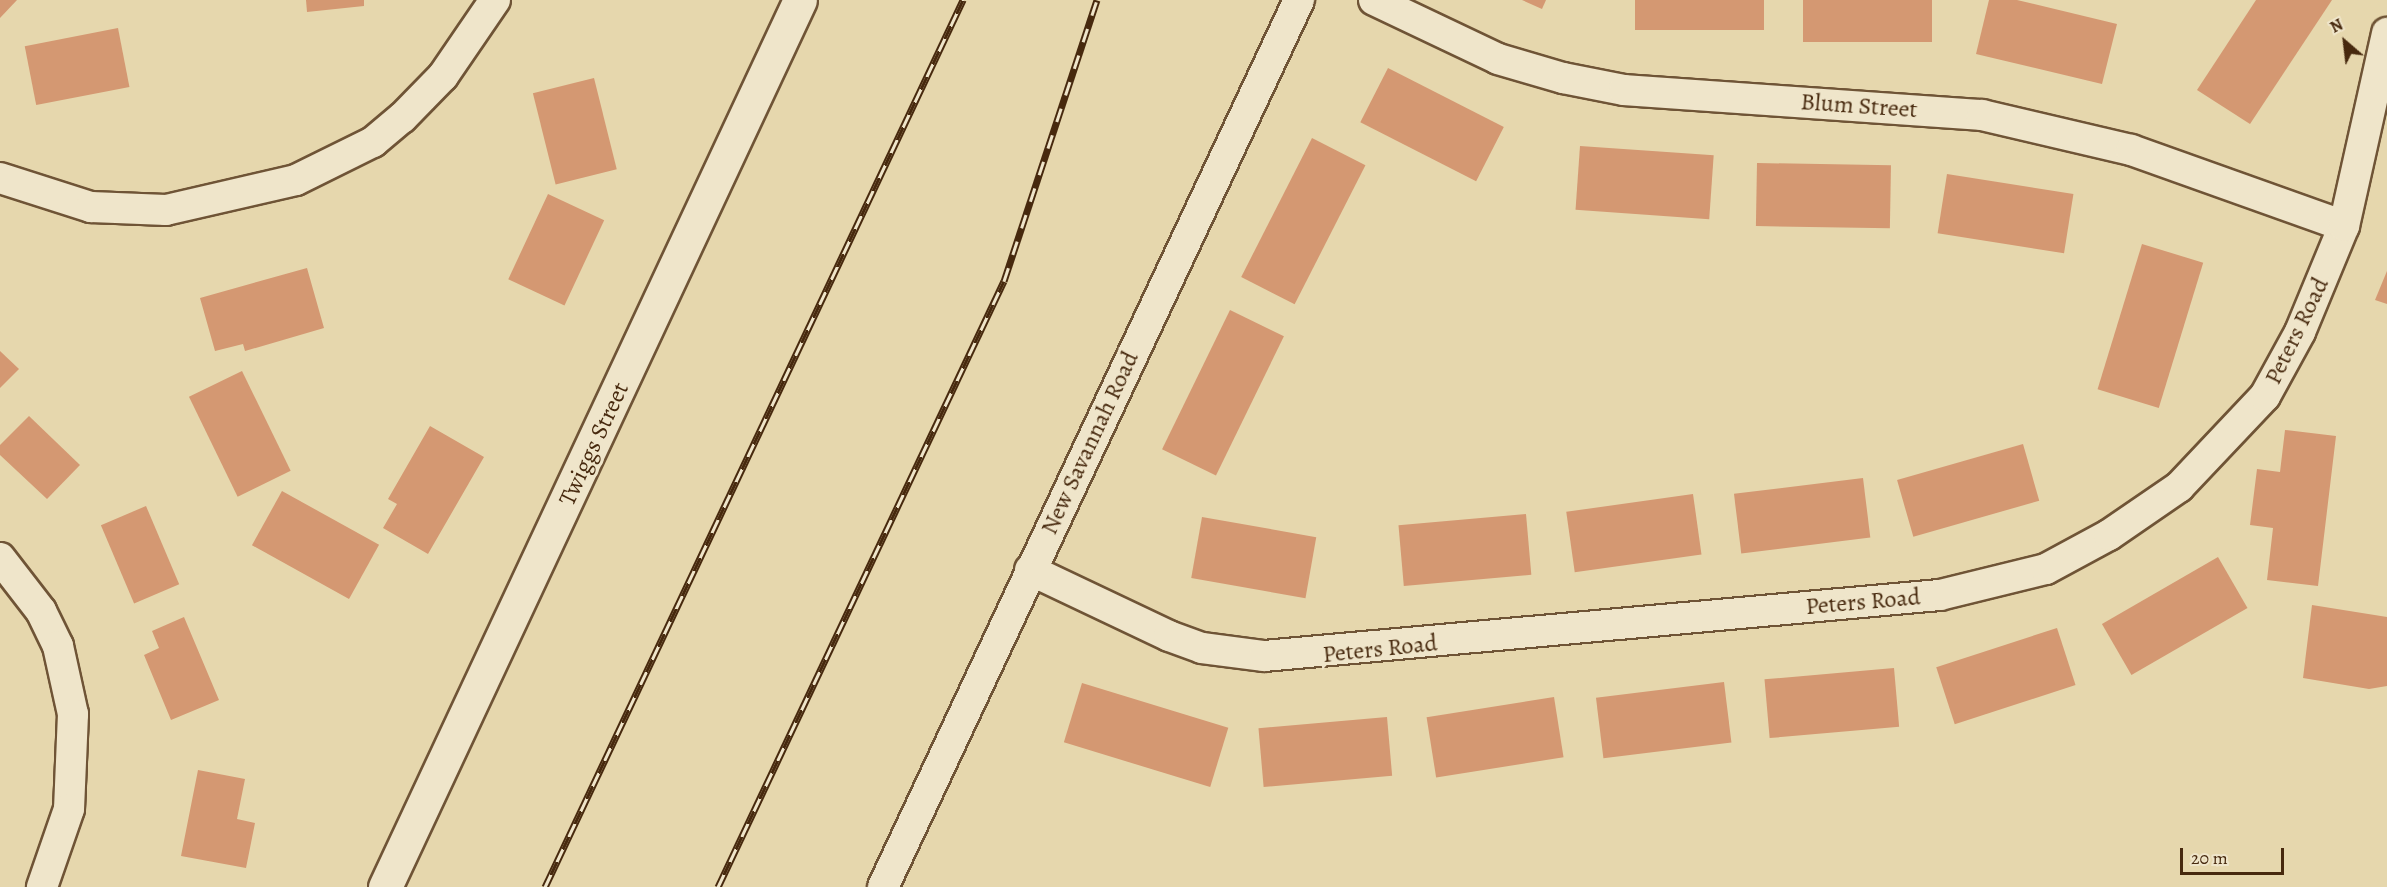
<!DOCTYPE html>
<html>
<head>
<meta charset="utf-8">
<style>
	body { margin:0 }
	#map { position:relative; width:2387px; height:887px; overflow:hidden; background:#e6d7ad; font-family:Alegreya,serif }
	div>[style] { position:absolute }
	.building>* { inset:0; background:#d49872; transform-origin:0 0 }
	.roads { filter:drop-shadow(2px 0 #6f5436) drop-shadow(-2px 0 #6f5436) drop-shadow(0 2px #6f5436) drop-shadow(0 -2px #6f5436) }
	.minor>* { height:30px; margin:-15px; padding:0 15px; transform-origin:15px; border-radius:15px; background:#efe5ca }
	.secondary>* { height:33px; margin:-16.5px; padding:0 16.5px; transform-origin:16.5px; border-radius:16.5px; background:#efe5ca }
	.rail>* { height:7px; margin-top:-3.5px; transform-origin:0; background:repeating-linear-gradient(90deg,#efe5ca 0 14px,#47290e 0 28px); box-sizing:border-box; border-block:2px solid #47290e }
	span { translate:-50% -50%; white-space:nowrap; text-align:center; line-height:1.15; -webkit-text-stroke:6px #efe5ca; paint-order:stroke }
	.street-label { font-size:24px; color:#47290e }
	.north { position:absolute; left:2315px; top:12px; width:60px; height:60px; -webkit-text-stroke:4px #efe5ca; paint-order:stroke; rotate:332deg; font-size:16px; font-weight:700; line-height:24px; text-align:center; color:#47290e }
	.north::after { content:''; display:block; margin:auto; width:21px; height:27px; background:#47290e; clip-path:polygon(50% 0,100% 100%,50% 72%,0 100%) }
	.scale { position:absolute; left:2180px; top:848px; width:104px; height:27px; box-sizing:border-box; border:3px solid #47290e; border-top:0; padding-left:8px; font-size:18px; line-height:21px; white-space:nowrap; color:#47290e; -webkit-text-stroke:4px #efe5ca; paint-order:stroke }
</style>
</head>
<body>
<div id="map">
	<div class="building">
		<div style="clip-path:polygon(0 0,17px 0,0 18px)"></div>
		<div style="clip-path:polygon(306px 0,364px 0,364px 6px,307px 12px)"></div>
		<div style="clip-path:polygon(1522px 0,1546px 0,1542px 9px)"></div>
		<div style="left:1635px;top:0;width:129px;height:30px"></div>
		<div style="left:1803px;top:0;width:129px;height:42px"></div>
		<div style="clip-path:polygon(1989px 0,2017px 0,2117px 24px,2102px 84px,1976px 54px)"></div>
		<div style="clip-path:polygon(2256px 0,2332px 0,2250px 124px,2197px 90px)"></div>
		<div style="left:118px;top:28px;width:60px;height:95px;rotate:79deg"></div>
		<div style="left:1388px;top:68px;width:130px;height:61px;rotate:27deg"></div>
		<div style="left:594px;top:78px;width:94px;height:63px;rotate:76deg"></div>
		<div style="left:1312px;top:138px;width:60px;height:156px;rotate:27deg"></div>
		<div style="left:1580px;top:146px;width:134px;height:64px;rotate:4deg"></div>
		<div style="left:1757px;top:163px;width:134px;height:63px;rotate:1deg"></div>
		<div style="left:1947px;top:174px;width:128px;height:60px;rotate:9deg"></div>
		<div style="left:548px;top:194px;width:62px;height:94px;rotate:25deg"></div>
		<div style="left:2142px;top:244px;width:64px;height:152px;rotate:17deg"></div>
		<div style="clip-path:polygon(307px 268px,324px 328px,245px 351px,243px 344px,215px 351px,200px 298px)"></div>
		<div style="clip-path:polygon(2387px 271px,2387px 304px,2375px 300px)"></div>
		<div style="left:1230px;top:310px;width:60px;height:155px;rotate:26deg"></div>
		<div style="clip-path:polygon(0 351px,19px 369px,0 388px)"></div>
		<div style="left:242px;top:371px;width:111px;height:59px;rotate:64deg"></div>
		<div style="clip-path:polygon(29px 416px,80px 465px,47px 499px,0 455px,0 445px)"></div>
		<div style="clip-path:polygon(430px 426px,484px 457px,428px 554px,383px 528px,397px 504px,388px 499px)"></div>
		<div style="clip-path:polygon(2285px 430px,2336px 436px,2318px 586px,2267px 580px,2273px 528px,2250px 525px,2257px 469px,2280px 472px)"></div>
		<div style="left:2023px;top:444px;width:59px;height:131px;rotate:74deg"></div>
		<div style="left:1863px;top:478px;width:60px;height:130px;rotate:83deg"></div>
		<div style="left:282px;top:491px;width:111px;height:62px;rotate:29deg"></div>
		<div style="left:1693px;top:494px;width:61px;height:128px;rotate:82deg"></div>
		<div style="left:146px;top:506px;width:85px;height:49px;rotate:67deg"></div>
		<div style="left:1526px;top:514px;width:61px;height:128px;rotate:85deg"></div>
		<div style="left:1202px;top:517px;width:116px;height:62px;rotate:10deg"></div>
		<div style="left:2218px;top:557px;width:59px;height:134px;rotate:60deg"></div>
		<div style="clip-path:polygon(2312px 605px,2387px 617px,2387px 686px,2369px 689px,2303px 678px)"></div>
		<div style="clip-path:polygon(184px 617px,219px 700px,171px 720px,144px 655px,159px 648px,152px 631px)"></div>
		<div style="left:2057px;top:628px;width:60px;height:127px;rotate:72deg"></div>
		<div style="left:1894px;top:668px;width:59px;height:130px;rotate:85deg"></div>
		<div style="left:1724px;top:682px;width:61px;height:129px;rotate:83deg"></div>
		<div style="left:1082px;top:683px;width:153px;height:62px;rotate:17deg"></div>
		<div style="left:1554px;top:697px;width:61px;height:129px;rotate:81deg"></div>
		<div style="left:1387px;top:717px;width:59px;height:129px;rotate:85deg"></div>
		<div style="clip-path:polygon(198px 770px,245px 779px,237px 819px,255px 823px,246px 868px,181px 856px)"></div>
	</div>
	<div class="roads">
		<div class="minor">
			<div style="left:1374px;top:0;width:137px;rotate:25.4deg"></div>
			<div style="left:1498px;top:59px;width:68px;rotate:16.3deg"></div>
			<div style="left:1563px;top:78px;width:62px;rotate:11.1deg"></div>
			<div style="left:1624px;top:90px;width:359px;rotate:4deg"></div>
			<div style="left:1982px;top:115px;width:153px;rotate:13.2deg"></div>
			<div style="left:2131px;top:150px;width:226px;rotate:19.6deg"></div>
			<div style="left:0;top:178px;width:96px;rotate:17.7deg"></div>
			<div style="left:91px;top:207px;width:75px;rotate:2.3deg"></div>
			<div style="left:166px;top:210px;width:133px;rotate:-13deg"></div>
			<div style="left:296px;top:180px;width:86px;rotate:-26.3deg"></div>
			<div style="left:373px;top:142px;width:38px;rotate:-40deg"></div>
			<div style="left:402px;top:118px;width:59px;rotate:-45.7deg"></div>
			<div style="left:443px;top:76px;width:92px;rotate:-55.6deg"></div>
			<div style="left:0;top:558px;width:67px;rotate:52.3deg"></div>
			<div style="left:41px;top:611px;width:39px;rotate:64deg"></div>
			<div style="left:58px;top:646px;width:70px;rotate:77.6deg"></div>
			<div style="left:73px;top:714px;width:95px;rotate:92.4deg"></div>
			<div style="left:69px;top:809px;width:83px;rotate:109.1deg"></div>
			<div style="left:1030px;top:570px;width:154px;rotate:25.4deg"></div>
			<div style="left:1169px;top:636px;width:35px;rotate:20deg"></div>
			<div style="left:1202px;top:648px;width:63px;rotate:7.4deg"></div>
			<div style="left:1264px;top:656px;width:679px;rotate:-5.16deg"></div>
			<div style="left:1940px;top:595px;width:109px;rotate:-13.8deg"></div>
			<div style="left:2046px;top:569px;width:72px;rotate:-28.4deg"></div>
			<div style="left:2109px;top:535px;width:85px;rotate:-34.4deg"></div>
			<div style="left:2179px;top:487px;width:125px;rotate:-46.6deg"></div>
			<div style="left:2265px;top:396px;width:73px;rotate:-61.3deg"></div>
			<div style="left:2300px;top:332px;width:115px;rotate:-67.5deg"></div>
			<div style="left:2344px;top:226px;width:198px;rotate:-77.4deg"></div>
			<div style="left:883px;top:887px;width:980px;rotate:-64.87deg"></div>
		</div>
		<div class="secondary">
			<div style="left:385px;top:887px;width:979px;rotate:-64.93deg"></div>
		</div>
	</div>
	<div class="rail">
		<div style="left:545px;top:887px;width:981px;rotate:-64.77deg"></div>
		<div style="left:718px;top:887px;width:670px;rotate:-64.74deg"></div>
		<div style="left:1004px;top:281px;width:296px;rotate:-71.7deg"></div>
	</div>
	<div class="street-label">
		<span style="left:1859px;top:106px;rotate:4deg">Blum Street</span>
		<span style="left:2297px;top:331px;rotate:-64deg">Peters Road</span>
		<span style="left:1090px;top:443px;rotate:-65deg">New Savannah Road</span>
		<span style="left:594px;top:444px;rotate:-65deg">Twiggs Street</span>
		<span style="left:1863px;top:602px;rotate:-5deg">Peters Road</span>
		<span style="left:1380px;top:649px;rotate:-6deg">Peters Road</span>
	</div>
	<div class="north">N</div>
	<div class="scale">20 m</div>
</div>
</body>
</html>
